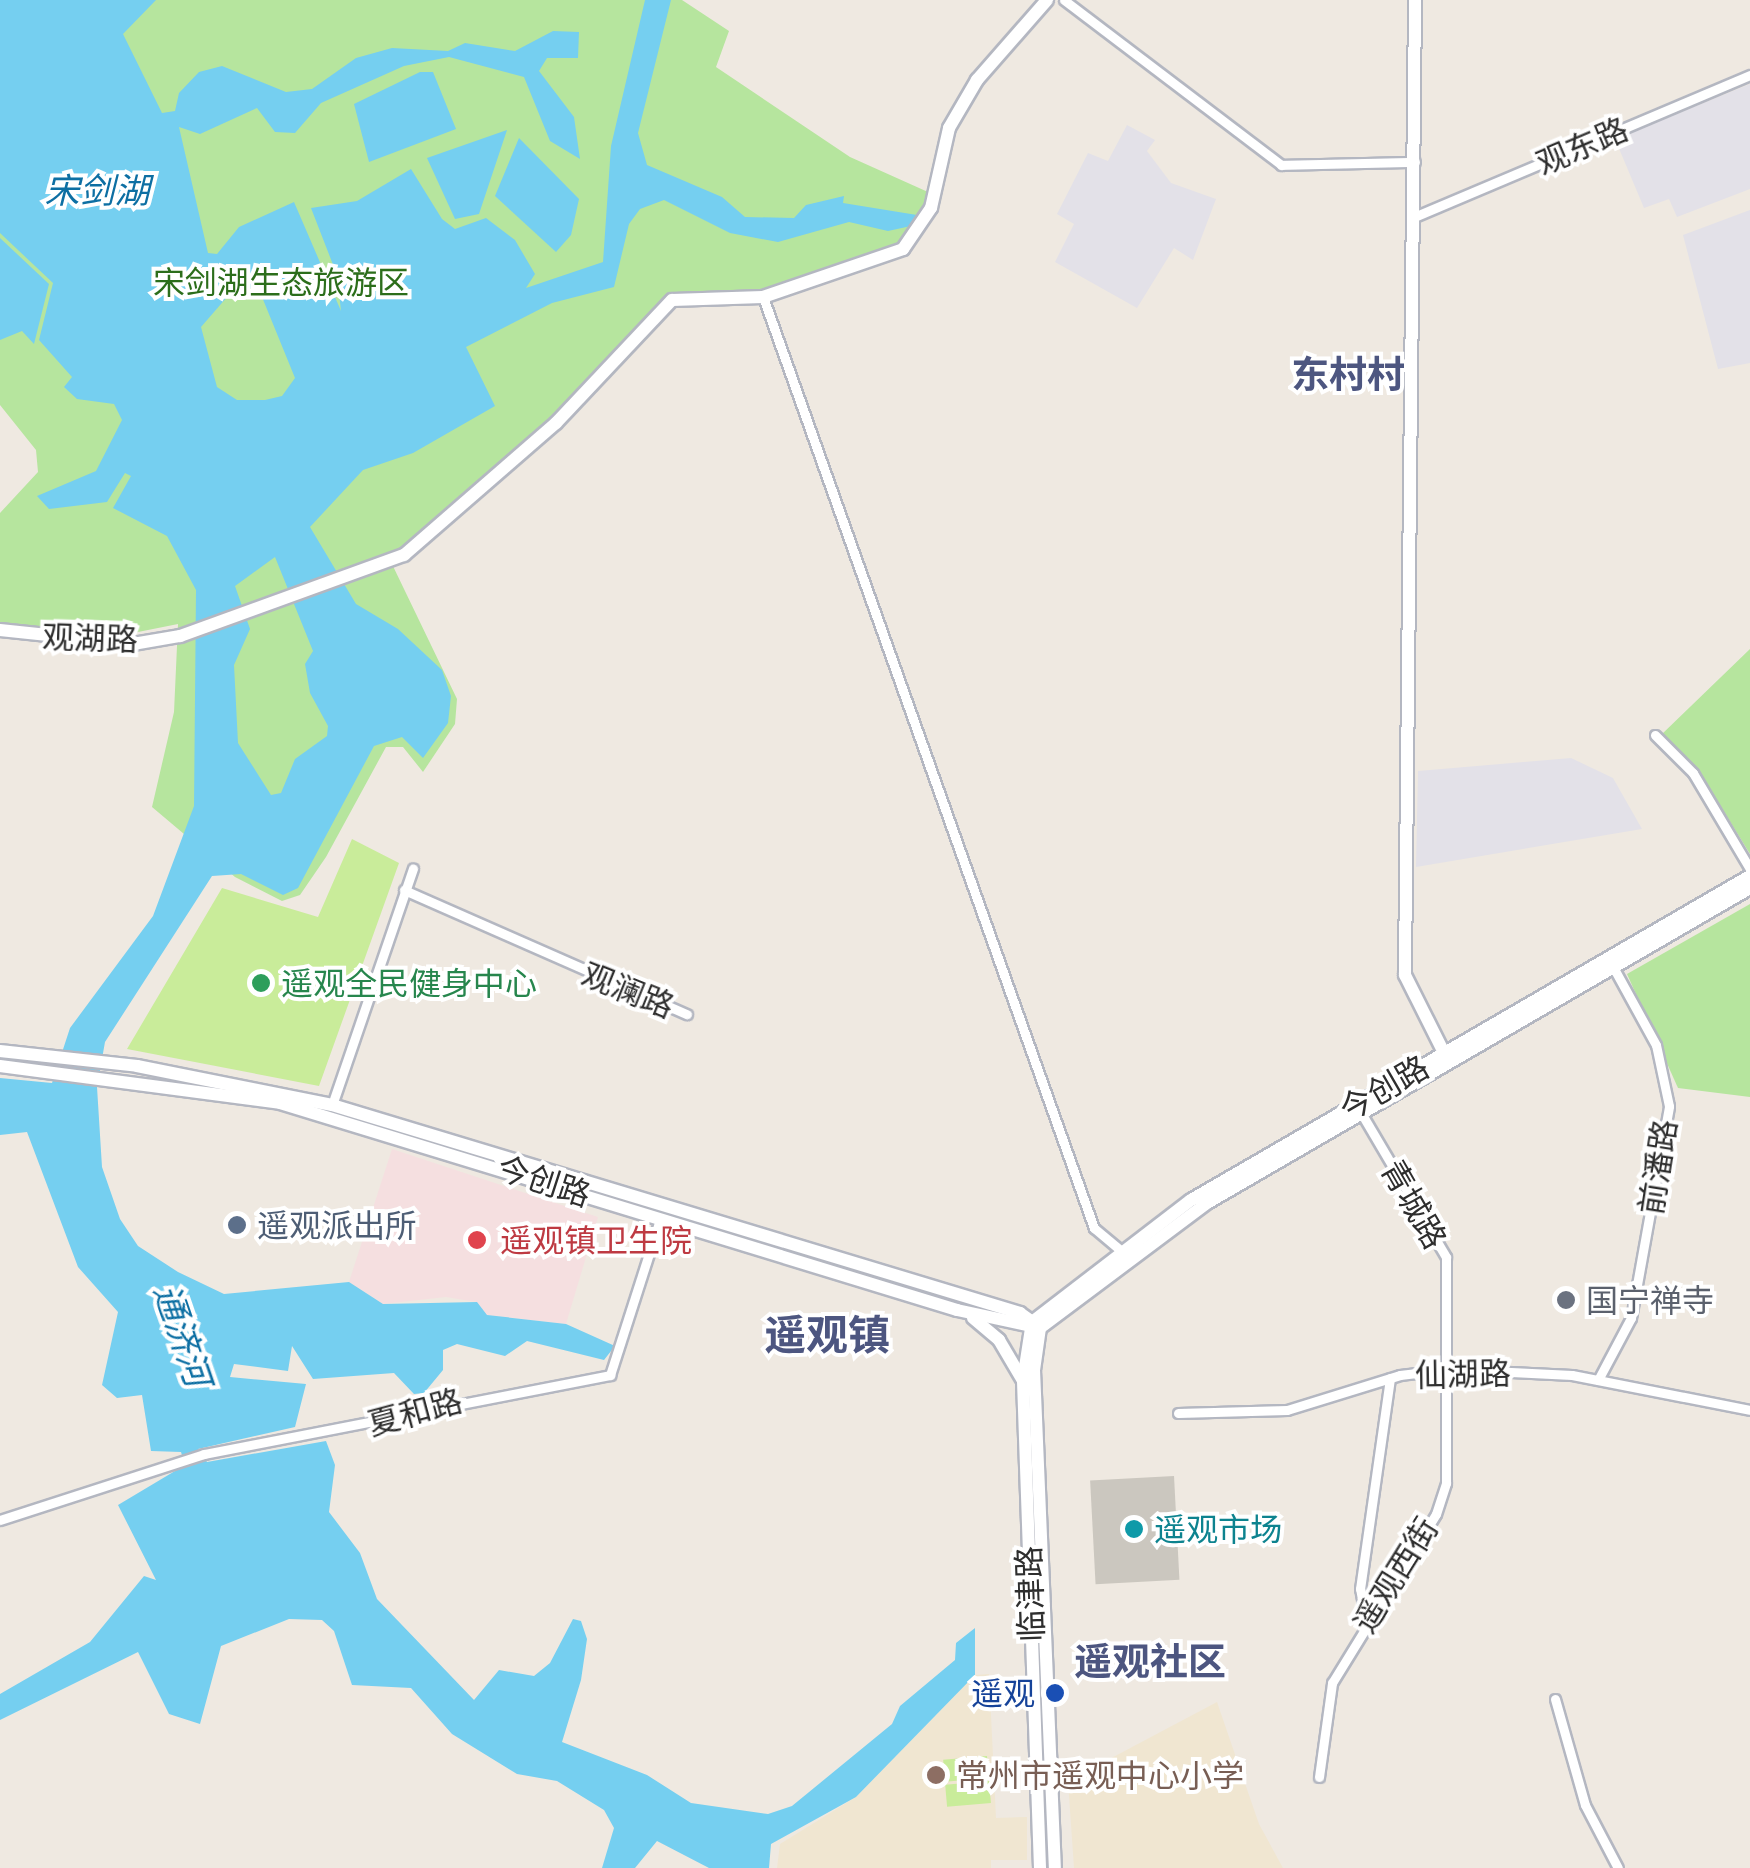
<!DOCTYPE html>
<html>
<head>
<meta charset="utf-8">
<style>
	body { margin:0 }
	#map { position:relative; width:1750px; height:1868px; overflow:hidden; background:#efe9e1; font-family:"PT Sans","Noto Sans SC",sans-serif }
	div>[style] { position:absolute }
	.industrial>* { inset:0; background:#e3e1e8 }
	.education>* { inset:0; background:#f0e6d1 }
	.medical>* { inset:0; background:#f5dfe0 }
	.green>* { inset:0; background:#b6e59e }
	.pitch>* { inset:0; background:#c9ec9a; transform-origin:0 0 }
	.water>* { inset:0; background:#75cff0 }
	.building>* { inset:0; background:#cbc7bf; transform-origin:0 0 }
	.roads { filter:drop-shadow(2px 0 #b4b7c1) drop-shadow(-2px 0 #b4b7c1) drop-shadow(0 2px #b4b7c1) drop-shadow(0 -2px #b4b7c1) }
	.street>* { height:9px; margin:-4.5px; padding:0 4.5px; transform-origin:4.5px; border-radius:4.5px; background:#fff }
	.secondary>* { height:12px; margin:-6px; padding:0 6px; transform-origin:6px; border-radius:6px; background:#fff }
	.dots>* { width:28px; height:28px; translate:-50% -50%; box-sizing:border-box; border:5px solid #fff; border-radius:50% }
	span { translate:-50% -50%; white-space:nowrap; text-align:center; line-height:1.15; -webkit-text-stroke:8px #fff; paint-order:stroke }
	.street-label { font-size:32px; color:#2e2e2e }
	.park-label { font-size:32px; color:#2c6e1b }
	.leisure-label { font-size:32px; color:#27864d }
	.left { translate:0 -50%; text-align:left }
	.service-label { font-size:32px; color:#4e5e75 }
	.health-label { font-size:32px; color:#be3a42 }
	.worship-label { font-size:32px; color:#5b616d }
	.culture-label { font-size:32px; color:#0d838f }
	.transit-label { font-size:32px; color:#164399 }
	.right { translate:-100% -50%; text-align:right }
	.education-label { font-size:32px; color:#785e54 }
	.water-label { font-size:35px; color:#0d6fa3; font-style:italic }
	.quarter-label { font-size:38px; color:#4d5680; font-weight:700 }
	.district-label { font-size:42px; color:#4d5680; font-weight:700 }
</style>
</head>
<body>
<div id="map">
	<div class="industrial">
		<div style="clip-path:polygon(1750px 84px,1750px 189px,1677px 217px,1669px 199px,1644px 208px,1615px 139px)"></div>
		<div style="clip-path:polygon(1127px 125px,1155px 140px,1147px 151px,1171px 183px,1216px 199px,1193px 260px,1174px 248px,1137px 308px,1055px 262px,1074px 224px,1057px 214px,1088px 153px,1108px 161px)"></div>
		<div style="clip-path:polygon(1750px 210px,1750px 363px,1718px 369px,1683px 235px)"></div>
		<div style="clip-path:polygon(1571px 758px,1613px 778px,1642px 829px,1416px 867px,1418px 771px)"></div>
	</div>
	<div class="education">
		<div style="clip-path:polygon(989px 1674px,996px 1818px,1027px 1817px,1027px 1860px,991px 1860px,991px 1868px,777px 1868px,780px 1844px,856px 1797px,975px 1675px)"></div>
		<div style="clip-path:polygon(1217px 1702px,1259px 1824px,1283px 1868px,1074px 1868px,1068px 1781px)"></div>
	</div>
	<div class="medical">
		<div style="clip-path:polygon(392px 1149px,598px 1217px,566px 1324px,486px 1315px,476px 1302px,446px 1297px,383px 1304px,349px 1282px)"></div>
	</div>
	<div class="green">
		<div style="clip-path:polygon(0 0,682px 0,729px 31px,716px 67px,850px 157px,928px 192px,913px 234px,894px 248px,778px 289px,670px 293px,552px 417px,391px 562px,457px 699px,455px 724px,423px 772px,403px 747px,386px 747px,326px 857px,300px 895px,282px 901px,235px 877px,152px 807px,174px 712px,178px 624px,133px 633px,0 624px,0 513px,38px 472px,36px 450px,0 405px)"></div>
		<div style="clip-path:polygon(1750px 649px,1750px 854px,1697px 768px,1661px 735px)"></div>
		<div style="clip-path:polygon(1750px 904px,1750px 1097px,1678px 1088px,1627px 974px)"></div>
	</div>
	<div class="pitch">
		<div style="clip-path:polygon(352px 839px,399px 863px,319px 1086px,127px 1049px,222px 888px,318px 917px)"></div>
		<div style="left:987px;top:1756px;width:22px;height:44px;rotate:85deg"></div>
		<div style="left:989px;top:1781px;width:22px;height:44px;rotate:85deg"></div>
	</div>
	<div class="water">
		<div style="clip-path:polygon(evenodd,0 0,156px 0,123px 34px,162px 113px,175px 111px,179px 93px,199px 72px,222px 66px,286px 92px,312px 89px,356px 58px,392px 48px,448px 51px,465px 43px,515px 51px,553px 31px,579px 32px,578px 58px,547px 58px,539px 71px,574px 117px,580px 159px,550px 141px,524px 77px,449px 57px,404px 66px,321px 103px,295px 133px,275px 132px,257px 108px,200px 134px,179px 127px,208px 253px,217px 254px,239px 227px,294px 202px,341px 311px,337px 275px,311px 208px,357px 201px,411px 169px,442px 219px,455px 229px,486px 218px,515px 240px,535px 274px,526px 288px,603px 262px,611px 146px,645px 0,671px 0,638px 133px,647px 165px,722px 197px,745px 217px,794px 218px,806px 205px,844px 196px,843px 203px,917px 215px,911px 226px,888px 231px,849px 222px,778px 242px,730px 233px,664px 200px,640px 209px,629px 224px,614px 287px,552px 303px,466px 347px,495px 406px,413px 453px,363px 470px,310px 527px,356px 604px,398px 629px,442px 670px,451px 696px,448px 723px,423px 758px,402px 737px,374px 746px,298px 888px,283px 895px,241px 874px,212px 876px,105px 1042px,97px 1087px,102px 1167px,120px 1219px,138px 1246px,178px 1272px,224px 1294px,349px 1282px,383px 1304px,477px 1302px,487px 1315px,566px 1324px,615px 1346px,604px 1360px,527px 1341px,505px 1356px,457px 1344px,443px 1350px,443px 1370px,424px 1393px,414px 1394px,394px 1373px,313px 1379px,292px 1346px,288px 1371px,234px 1364px,230px 1377px,306px 1384px,295px 1427px,198px 1449px,207px 1462px,326px 1441px,335px 1465px,329px 1512px,360px 1553px,377px 1599px,474px 1700px,499px 1670px,534px 1676px,550px 1663px,573px 1619px,581px 1621px,587px 1639px,581px 1680px,562px 1742px,647px 1775px,691px 1803px,768px 1814px,792px 1806px,892px 1724px,900px 1706px,955px 1660px,956px 1643px,975px 1628px,975px 1675px,856px 1797px,771px 1844px,769px 1868px,709px 1868px,657px 1841px,635px 1868px,602px 1868px,614px 1828px,604px 1810px,557px 1781px,517px 1774px,452px 1734px,411px 1688px,352px 1685px,334px 1631px,322px 1620px,289px 1619px,221px 1646px,200px 1724px,169px 1714px,138px 1652px,0 1720px,0 1694px,90px 1642px,144px 1576px,156px 1580px,118px 1505px,185px 1465px,181px 1452px,151px 1451px,142px 1395px,117px 1398px,102px 1385px,118px 1312px,78px 1267px,27px 1132px,0 1135px,0 1078px,52px 1083px,70px 1028px,153px 916px,194px 806px,196px 590px,167px 536px,113px 508px,131px 476px,125px 473px,107px 502px,49px 509px,37px 496px,96px 471px,122px 420px,114px 404px,77px 399px,64px 387px,72px 377px,39px 340px,53px 283px,0 233px,0 0,248px 286px,262px 297px,295px 378px,282px 396px,265px 400px,237px 400px,217px 387px,201px 327px,234px 289px,248px 286px,0 0,275px 557px,313px 651px,305px 664px,310px 693px,328px 726px,327px 736px,295px 759px,281px 793px,271px 795px,238px 743px,234px 665px,250px 629px,235px 586px,275px 557px)"></div>
		<div style="clip-path:polygon(420px 72px,433px 72px,456px 129px,369px 162px,354px 104px)"></div>
		<div style="clip-path:polygon(507px 130px,479px 214px,455px 219px,427px 158px)"></div>
		<div style="clip-path:polygon(519px 138px,579px 199px,571px 235px,556px 252px,495px 196px)"></div>
		<div style="clip-path:polygon(0 238px,49px 284px,34px 344px,22px 331px,0 340px)"></div>
	</div>
	<div class="building">
		<div style="left:1174px;top:1476px;width:104px;height:84px;rotate:87deg"></div>
	</div>
	<div class="roads">
		<div class="street">
			<div style="left:1064px;top:0;width:273px;rotate:37.2deg"></div>
			<div style="left:1281px;top:165px;width:134px;rotate:-1.3deg"></div>
			<div style="left:1414px;top:217px;width:365px;rotate:-22.9deg"></div>
			<div style="left:763px;top:297px;width:988px;rotate:70.43deg"></div>
			<div style="left:1094px;top:1228px;width:38px;rotate:40deg"></div>
			<div style="left:1655px;top:735px;width:54px;rotate:45deg"></div>
			<div style="left:1693px;top:773px;width:112px;rotate:59.3deg"></div>
			<div style="left:404px;top:890px;width:309px;rotate:23.7deg"></div>
			<div style="left:332px;top:1105px;width:250px;rotate:-71.1deg"></div>
			<div style="left:1598px;top:1380px;width:70px;rotate:-62deg"></div>
			<div style="left:1631px;top:1318px;width:215px;rotate:-79.8deg"></div>
			<div style="left:1669px;top:1106px;width:62px;rotate:-102deg"></div>
			<div style="left:1656px;top:1045px;width:94px;rotate:-118.8deg"></div>
			<div style="left:1178px;top:1413px;width:109px;rotate:-1.6deg"></div>
			<div style="left:1287px;top:1410px;width:118px;rotate:-17.2deg"></div>
			<div style="left:1400px;top:1375px;width:50px;rotate:-6.8deg"></div>
			<div style="left:1450px;top:1369px;width:122px;rotate:2.8deg"></div>
			<div style="left:1572px;top:1375px;width:181px;rotate:11.1deg"></div>
			<div style="left:0;top:1520px;width:214px;rotate:-17.9deg"></div>
			<div style="left:204px;top:1454px;width:414px;rotate:-11deg"></div>
			<div style="left:610px;top:1375px;width:164px;rotate:-72.2deg"></div>
			<div style="left:1366px;top:1622px;width:34px;rotate:-100deg"></div>
			<div style="left:1360px;top:1589px;width:213px;rotate:-81.9deg"></div>
			<div style="left:1555px;top:1699px;width:110px;rotate:74.2deg"></div>
			<div style="left:1585px;top:1805px;width:71px;rotate:62.4deg"></div>
			<div style="left:1319px;top:1777px;width:95px;rotate:-82.1deg"></div>
			<div style="left:1332px;top:1683px;width:198px;rotate:-58.4deg"></div>
			<div style="left:1436px;top:1514px;width:33px;rotate:-72deg"></div>
			<div style="left:1446px;top:1483px;width:226px;rotate:-90deg"></div>
			<div style="left:1446px;top:1257px;width:169px;rotate:-120.5deg"></div>
		</div>
		<div class="secondary">
			<div style="left:1415px;top:0;width:975px;rotate:90.59deg"></div>
			<div style="left:1405px;top:975px;width:87px;rotate:63.4deg"></div>
			<div style="left:0;top:630px;width:134px;rotate:6deg"></div>
			<div style="left:133px;top:644px;width:48px;rotate:-9.7deg"></div>
			<div style="left:180px;top:636px;width:238px;rotate:-19.9deg"></div>
			<div style="left:404px;top:555px;width:201px;rotate:-41deg"></div>
			<div style="left:556px;top:423px;width:169px;rotate:-46.7deg"></div>
			<div style="left:672px;top:300px;width:91px;rotate:-1.9deg"></div>
			<div style="left:763px;top:297px;width:148px;rotate:-18.9deg"></div>
			<div style="left:903px;top:249px;width:50px;rotate:-55.7deg"></div>
			<div style="left:931px;top:208px;width:82px;rotate:-77.3deg"></div>
			<div style="left:949px;top:128px;width:56px;rotate:-59.7deg"></div>
			<div style="left:977px;top:80px;width:106px;rotate:-48.8deg"></div>
			<div style="left:0;top:1051px;width:138px;rotate:6.2deg"></div>
			<div style="left:137px;top:1066px;width:199px;rotate:11.3deg"></div>
			<div style="left:332px;top:1105px;width:719px;rotate:16.82deg"></div>
			<div style="left:1020px;top:1313px;width:22px;rotate:36deg"></div>
			<div style="left:0;top:1066px;width:282px;rotate:7.5deg"></div>
			<div style="left:280px;top:1103px;width:708px;rotate:17deg"></div>
			<div style="left:957px;top:1310px;width:85px;rotate:12.2deg"></div>
			<div style="left:1040px;top:1328px;width:209px;rotate:-36.8deg"></div>
			<div style="left:1207px;top:1203px;width:628px;rotate:-30.12deg"></div>
			<div style="left:973px;top:1318px;width:34px;rotate:40deg"></div>
			<div style="left:999px;top:1340px;width:45px;rotate:59.5deg"></div>
			<div style="left:1040px;top:1328px;width:42px;rotate:98.1deg"></div>
			<div style="left:1034px;top:1370px;width:498px;rotate:87.6deg"></div>
			<div style="left:1040px;top:1868px;width:488px;rotate:-92deg"></div>
			<div style="left:1023px;top:1380px;width:59px;rotate:-81.2deg"></div>
			<div style="left:1032px;top:1322px;width:200px;rotate:-37.5deg"></div>
			<div style="left:1191px;top:1200px;width:646px;rotate:-30.1deg"></div>
		</div>
	</div>
	<div class="dots">
		<div style="left:261px;top:983px;background:#2e9e5b"></div>
		<div style="left:237px;top:1225px;background:#5c6f8a"></div>
		<div style="left:477px;top:1240px;background:#e0444e"></div>
		<div style="left:1566px;top:1300px;background:#6b7280"></div>
		<div style="left:1134px;top:1529px;background:#0f9aa8"></div>
		<div style="left:1055px;top:1693px;background:#1a4fb4"></div>
		<div style="left:936px;top:1775px;background:#8d6e63"></div>
	</div>
	<div class="street-label">
		<span style="left:1582px;top:146px;rotate:-23deg">观东路</span>
		<span style="left:90px;top:638px;rotate:2deg">观湖路</span>
		<span style="left:628px;top:990px;rotate:22deg">观澜路</span>
		<span style="left:1384px;top:1088px;rotate:-30deg">今创路</span>
		<span style="left:1658px;top:1167px;rotate:-81deg">前潘路</span>
		<span style="left:544px;top:1181px;rotate:18deg">今创路</span>
		<span style="left:1414px;top:1204px;rotate:60deg">青城路</span>
		<span style="left:1463px;top:1374px;rotate:-1deg">仙湖路</span>
		<span style="left:415px;top:1412px;rotate:-15deg">夏和路</span>
		<span style="left:1395px;top:1575px;rotate:-58deg">遥观西街</span>
		<span style="left:1030px;top:1594px;rotate:-92deg">临津路</span>
	</div>
	<div class="park-label">
		<span style="left:281px;top:282px">宋剑湖生态旅游区</span>
	</div>
	<div class="leisure-label">
		<span class="left" style="left:281px;top:983px">遥观全民健身中心</span>
	</div>
	<div class="service-label">
		<span class="left" style="left:257px;top:1225px">遥观派出所</span>
	</div>
	<div class="health-label">
		<span class="left" style="left:500px;top:1240px">遥观镇卫生院</span>
	</div>
	<div class="worship-label">
		<span class="left" style="left:1586px;top:1300px">国宁禅寺</span>
	</div>
	<div class="culture-label">
		<span class="left" style="left:1154px;top:1529px">遥观市场</span>
	</div>
	<div class="transit-label">
		<span class="right" style="left:1035px;top:1693px">遥观</span>
	</div>
	<div class="education-label">
		<span class="left" style="left:956px;top:1775px">常州市遥观中心小学</span>
	</div>
	<div class="water-label">
		<span style="left:97px;top:190px">宋剑湖</span>
		<span style="left:183px;top:1335px;rotate:71deg">通济河</span>
	</div>
	<div class="quarter-label">
		<span style="left:1348px;top:374px">东村村</span>
		<span style="left:1150px;top:1661px">遥观社区</span>
	</div>
	<div class="district-label">
		<span style="left:827px;top:1335px">遥观镇</span>
	</div>
</div>
</body>
</html>
